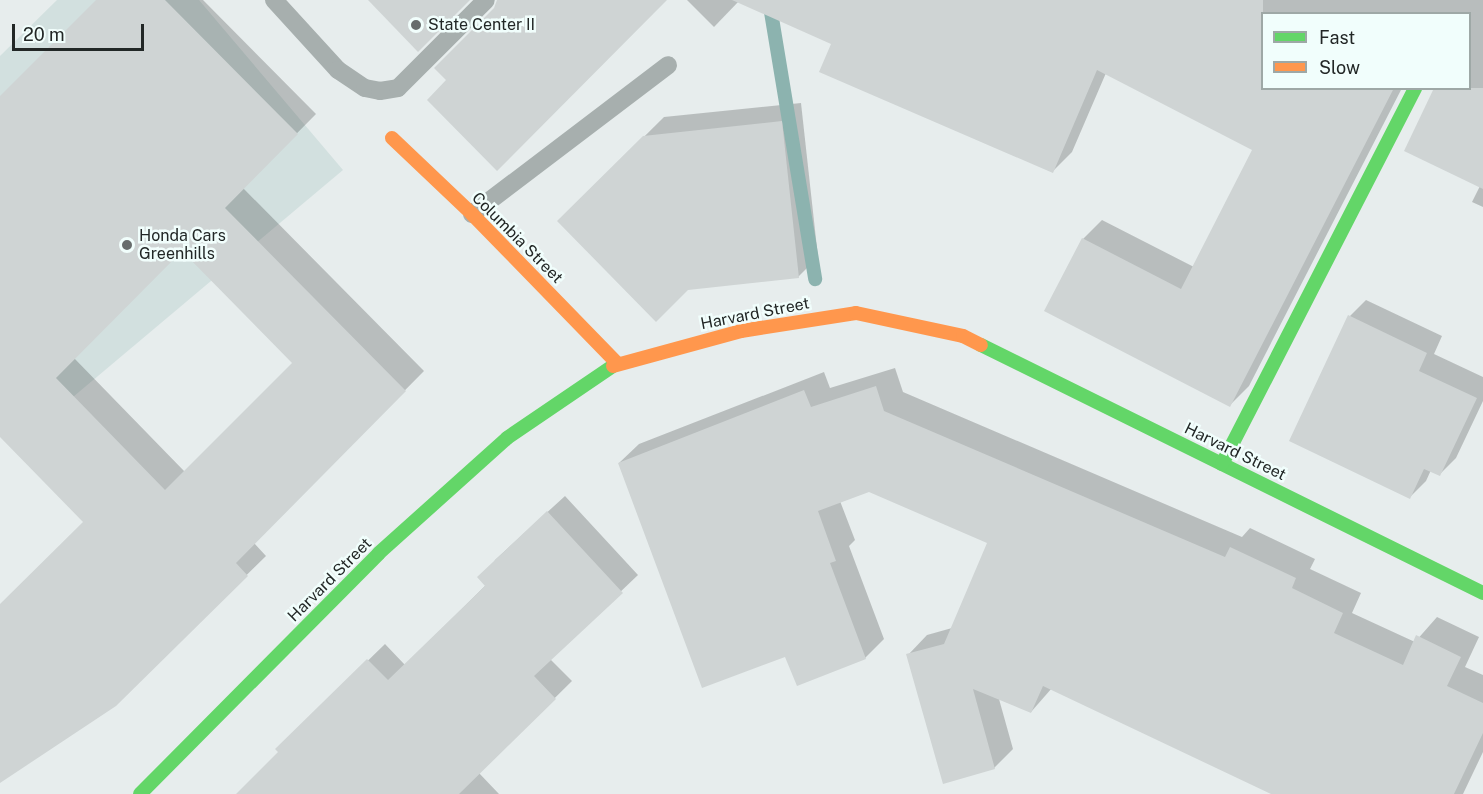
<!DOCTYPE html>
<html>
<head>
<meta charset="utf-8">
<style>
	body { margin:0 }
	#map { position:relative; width:1483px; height:794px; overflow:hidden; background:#e7eded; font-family:"Public Sans",sans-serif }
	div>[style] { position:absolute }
	.built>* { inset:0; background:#d2e0df }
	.shadow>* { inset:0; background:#0003 }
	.stream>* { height:14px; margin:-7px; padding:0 7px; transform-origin:7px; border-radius:7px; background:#8cb3af }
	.building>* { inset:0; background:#cfd4d4 }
	.lane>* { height:18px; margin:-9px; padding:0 9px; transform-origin:9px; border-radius:9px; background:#a7afae }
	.fast>* { height:14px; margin:-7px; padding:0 7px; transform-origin:7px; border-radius:7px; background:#63d668 }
	.slow>* { height:14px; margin:-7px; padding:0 7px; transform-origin:7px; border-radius:7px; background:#ff974d }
	.dots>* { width:16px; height:16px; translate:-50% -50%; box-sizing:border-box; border:3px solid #f1fefc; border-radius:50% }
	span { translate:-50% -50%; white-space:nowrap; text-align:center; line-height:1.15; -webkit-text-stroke:5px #f1fefc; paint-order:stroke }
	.poi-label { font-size:16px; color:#222726 }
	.left { translate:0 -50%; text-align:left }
	.street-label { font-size:16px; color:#222726 }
	.legend { position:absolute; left:1261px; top:12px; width:210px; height:78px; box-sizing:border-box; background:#f1fefc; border:2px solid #9ea8a6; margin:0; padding:8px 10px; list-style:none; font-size:18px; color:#222726 }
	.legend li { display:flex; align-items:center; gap:12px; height:30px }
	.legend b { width:30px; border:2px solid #9ea8a6 }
	.scale { position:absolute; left:12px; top:24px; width:132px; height:27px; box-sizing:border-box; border:3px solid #222726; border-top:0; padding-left:8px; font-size:18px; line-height:21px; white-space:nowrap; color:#222726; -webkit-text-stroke:4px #f1fefc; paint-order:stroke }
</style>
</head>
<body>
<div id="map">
	<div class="built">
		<div style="clip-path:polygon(57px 0,199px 0,343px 170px,73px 397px,0 320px,0 56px)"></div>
	</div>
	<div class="shadow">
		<div style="clip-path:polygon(evenodd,98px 0,203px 0,316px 114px,243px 188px,424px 371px,254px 543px,266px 556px,115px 705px,0 781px,0 638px,85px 522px,0 435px,0 98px,98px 0,182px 249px,294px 363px,185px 472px,74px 358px,182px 249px)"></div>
		<div style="clip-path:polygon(687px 0,740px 0,714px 27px)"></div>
		<div style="clip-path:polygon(794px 0,1483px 0,1483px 207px,1472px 202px,1480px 186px,1470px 88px,1470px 14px,1262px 14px,1262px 88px,1402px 88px,1249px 386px,1230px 405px,1083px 239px,1102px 220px,1194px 267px,1254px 149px,1106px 73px,1072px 152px,1053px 171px,833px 43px)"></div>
		<div style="clip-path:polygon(801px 103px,818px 257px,798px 277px,559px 221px,664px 117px)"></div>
		<div style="clip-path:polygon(1366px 300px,1442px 336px,1434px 354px,1483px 377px,1483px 401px,1456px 458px,1440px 474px,1431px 470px,1426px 481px,1410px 497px,1350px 316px)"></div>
		<div style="clip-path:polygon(895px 368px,903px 392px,1242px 537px,1250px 528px,1315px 559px,1310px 569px,1361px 593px,1352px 613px,1415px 642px,1437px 617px,1479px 637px,1465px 667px,1483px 675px,1483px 752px,1463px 794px,1274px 794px,1052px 688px,1031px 712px,999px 699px,1013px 749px,994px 768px,908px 655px,927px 635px,952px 628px,989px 542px,870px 490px,840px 501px,855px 540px,849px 546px,884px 639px,865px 658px,619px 463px,639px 444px,824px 372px,830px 388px)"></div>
		<div style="clip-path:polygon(565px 496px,638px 575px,550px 659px,572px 681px,479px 773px,499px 794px,237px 794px,280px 752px,277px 749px,385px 644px,405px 665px,486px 585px,495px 560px)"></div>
	</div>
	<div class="stream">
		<div style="left:769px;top:0;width:283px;rotate:80.6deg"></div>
	</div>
	<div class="building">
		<div style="clip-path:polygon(evenodd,96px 0,165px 0,298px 134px,225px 208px,406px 391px,236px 563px,248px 576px,116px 706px,0 783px,0 604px,83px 522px,0 437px,0 96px,96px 0,182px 251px,292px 363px,165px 490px,56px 378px,182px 251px)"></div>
		<div style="clip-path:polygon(368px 0,470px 0,418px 52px)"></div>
		<div style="clip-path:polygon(497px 0,667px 0,497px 171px,427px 100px,446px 80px,434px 68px,494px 8px)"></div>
		<div style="clip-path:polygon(732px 0,1263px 0,1263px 88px,1394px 88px,1230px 407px,1044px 311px,1082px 238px,1181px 289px,1252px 150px,1097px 70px,1053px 173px,819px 72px,831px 44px)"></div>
		<div style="clip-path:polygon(1434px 88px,1483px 88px,1483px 189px,1404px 151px)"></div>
		<div style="clip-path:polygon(782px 121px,799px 278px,688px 290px,656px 322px,557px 221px,643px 136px)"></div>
		<div style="clip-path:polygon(1348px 315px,1427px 353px,1419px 371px,1477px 398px,1440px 476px,1424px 469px,1410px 499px,1289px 441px)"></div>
		<div style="clip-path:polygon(876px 386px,884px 411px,1225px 557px,1230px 547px,1296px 578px,1292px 588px,1343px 613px,1334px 633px,1403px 665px,1416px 635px,1461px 657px,1447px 686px,1483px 703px,1483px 733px,1454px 794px,1271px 794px,1043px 686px,1031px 713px,973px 689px,995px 769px,943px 784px,906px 654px,944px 644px,987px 543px,869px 492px,818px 511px,836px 561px,830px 563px,866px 659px,797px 686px,785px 657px,702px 688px,618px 463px,804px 390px,811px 407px)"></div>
		<div style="clip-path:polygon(547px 511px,623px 593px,534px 676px,556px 699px,459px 794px,236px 794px,278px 752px,275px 749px,367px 659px,388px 680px,485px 586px,477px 577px)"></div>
	</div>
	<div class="lane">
		<div style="left:274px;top:0;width:95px;rotate:47.6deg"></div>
		<div style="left:338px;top:70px;width:32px;rotate:34deg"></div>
		<div style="left:365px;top:88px;width:15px;rotate:11deg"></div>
		<div style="left:380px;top:91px;width:18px;rotate:-9deg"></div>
		<div style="left:398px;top:88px;width:124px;rotate:-45deg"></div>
		<div style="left:472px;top:214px;width:246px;rotate:-37.2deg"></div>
	</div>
	<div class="fast">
		<div style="left:981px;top:345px;width:560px;rotate:26.29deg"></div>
		<div style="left:1222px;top:464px;width:423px;rotate:-62.8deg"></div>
		<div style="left:140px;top:794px;width:339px;rotate:-45.2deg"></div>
		<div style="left:379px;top:553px;width:172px;rotate:-41.9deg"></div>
		<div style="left:507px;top:438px;width:128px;rotate:-34.2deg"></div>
	</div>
	<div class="slow">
		<div style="left:392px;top:138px;width:110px;rotate:43.5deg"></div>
		<div style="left:472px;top:214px;width:208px;rotate:45.8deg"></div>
		<div style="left:613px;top:366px;width:133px;rotate:-15.3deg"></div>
		<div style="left:741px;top:331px;width:116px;rotate:-8.9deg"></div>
		<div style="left:856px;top:313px;width:109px;rotate:12.1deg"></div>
		<div style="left:963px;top:336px;width:20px;rotate:27deg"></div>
	</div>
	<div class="dots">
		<div style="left:416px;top:25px;background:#676c6c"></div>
		<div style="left:127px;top:245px;background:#676c6c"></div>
	</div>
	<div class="poi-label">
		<span class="left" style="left:428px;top:25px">State Center II</span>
		<span class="left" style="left:139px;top:245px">Honda Cars<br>Greenhills</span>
	</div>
	<div class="street-label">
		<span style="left:517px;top:238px;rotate:45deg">Columbia Street</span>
		<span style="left:755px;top:314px;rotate:-11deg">Harvard Street</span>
		<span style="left:1235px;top:452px;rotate:26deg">Harvard Street</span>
		<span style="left:330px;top:580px;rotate:-45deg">Harvard Street</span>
	</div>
	<ul class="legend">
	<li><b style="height:8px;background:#63d668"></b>Fast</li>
	<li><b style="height:8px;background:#ff974d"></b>Slow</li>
	</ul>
	<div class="scale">20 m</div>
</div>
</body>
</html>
